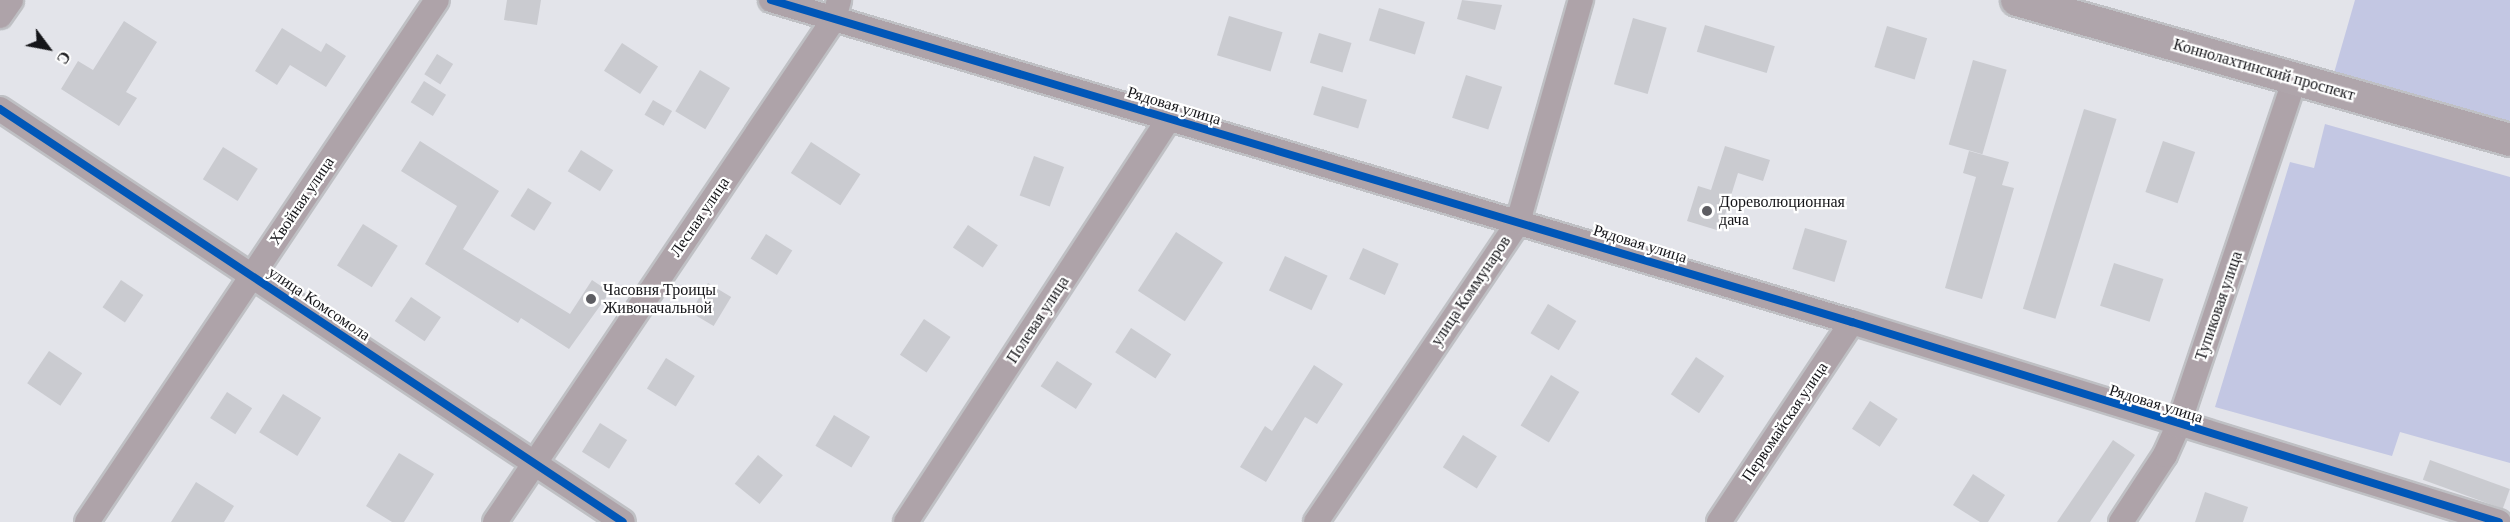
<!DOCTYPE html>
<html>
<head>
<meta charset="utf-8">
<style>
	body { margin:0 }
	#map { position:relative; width:2510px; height:522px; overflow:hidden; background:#e3e4ea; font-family:Georgia,serif }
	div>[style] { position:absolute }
	.green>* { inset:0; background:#c3c7e3 }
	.building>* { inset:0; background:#cacbd0; transform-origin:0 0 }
	.roads { filter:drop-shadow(2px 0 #bfc0c4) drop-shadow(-2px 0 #bfc0c4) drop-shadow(0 2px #bfc0c4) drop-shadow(0 -2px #bfc0c4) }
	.minor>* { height:24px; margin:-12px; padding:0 12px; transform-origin:12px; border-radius:12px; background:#aea3a9 }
	.major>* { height:32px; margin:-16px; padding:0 16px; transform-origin:16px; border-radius:16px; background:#afa5ab }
	.cycleway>* { height:8px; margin:-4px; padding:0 4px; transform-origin:4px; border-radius:4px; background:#0057b8 }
	.dots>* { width:16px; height:16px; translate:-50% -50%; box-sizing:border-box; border:3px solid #fff; border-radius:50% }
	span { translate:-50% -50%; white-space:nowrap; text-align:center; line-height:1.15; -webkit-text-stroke:4.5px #fff; paint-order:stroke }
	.street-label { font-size:16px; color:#151519 }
	.poi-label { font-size:16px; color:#151519 }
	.left { translate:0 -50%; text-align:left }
	.north { position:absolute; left:18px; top:18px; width:60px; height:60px; -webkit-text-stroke:4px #fff; paint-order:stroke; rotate:122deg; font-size:16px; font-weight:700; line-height:24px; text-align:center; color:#151519 }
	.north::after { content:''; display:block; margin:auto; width:21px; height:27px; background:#151519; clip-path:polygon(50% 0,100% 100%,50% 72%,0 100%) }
</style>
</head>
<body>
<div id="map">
	<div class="green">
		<div style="clip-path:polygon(2355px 0,2510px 0,2510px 124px,2334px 73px)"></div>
		<div style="clip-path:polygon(2325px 124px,2510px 177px,2510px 463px,2400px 432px,2392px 456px,2215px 407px,2290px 162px,2314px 168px)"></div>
	</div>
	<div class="building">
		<div style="clip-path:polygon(507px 0,541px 0,537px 25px,504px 20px)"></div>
		<div style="clip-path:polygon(1462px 0,1502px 5px,1495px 30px,1457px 19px)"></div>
		<div style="left:1379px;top:8px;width:48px;height:34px;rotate:17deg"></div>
		<div style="left:1229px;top:16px;width:56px;height:41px;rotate:17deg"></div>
		<div style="left:1633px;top:18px;width:35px;height:69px;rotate:16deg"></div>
		<div style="clip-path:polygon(124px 21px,157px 42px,126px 92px,137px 98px,119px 126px,61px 89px,78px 61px,93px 70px)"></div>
		<div style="left:1705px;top:25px;width:73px;height:28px;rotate:17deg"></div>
		<div style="left:1887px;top:26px;width:42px;height:43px;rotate:17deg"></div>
		<div style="clip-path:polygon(282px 28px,321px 52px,326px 43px,346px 56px,326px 87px,290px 65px,277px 85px,255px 71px)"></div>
		<div style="left:1319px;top:33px;width:34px;height:31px;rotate:17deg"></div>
		<div style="left:622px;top:43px;width:43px;height:33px;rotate:33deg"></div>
		<div style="left:437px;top:54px;width:19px;height:24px;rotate:32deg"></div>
		<div style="left:1973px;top:60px;width:35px;height:88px;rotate:16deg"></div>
		<div style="left:700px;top:70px;width:35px;height:48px;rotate:31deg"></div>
		<div style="left:1466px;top:75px;width:38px;height:45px;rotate:18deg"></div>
		<div style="left:424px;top:81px;width:26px;height:25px;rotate:32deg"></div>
		<div style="left:1322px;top:86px;width:47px;height:30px;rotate:17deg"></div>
		<div style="left:653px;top:100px;width:22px;height:17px;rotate:30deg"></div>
		<div style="left:2084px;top:109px;width:34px;height:209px;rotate:17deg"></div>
		<div style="clip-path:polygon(420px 141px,499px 191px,463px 249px,570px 314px,592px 280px,610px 292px,569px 349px,521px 318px,518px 323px,425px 264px,457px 206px,401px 171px)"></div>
		<div style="left:2163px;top:141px;width:34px;height:54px;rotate:19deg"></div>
		<div style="left:811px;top:142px;width:59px;height:37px;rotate:33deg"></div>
		<div style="clip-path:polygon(1725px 146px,1770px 160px,1763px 181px,1738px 173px,1720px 231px,1687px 221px,1698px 186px,1711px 190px)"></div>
		<div style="left:223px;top:147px;width:41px;height:38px;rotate:32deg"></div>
		<div style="left:581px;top:150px;width:38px;height:25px;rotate:32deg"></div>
		<div style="clip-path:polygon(1969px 151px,2009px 162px,2002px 185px,2014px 188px,1982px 299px,1945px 288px,1976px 177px,1963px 173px)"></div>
		<div style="left:1034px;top:156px;width:32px;height:42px;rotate:20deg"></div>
		<div style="left:528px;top:188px;width:28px;height:33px;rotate:32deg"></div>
		<div style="left:363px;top:224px;width:41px;height:49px;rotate:32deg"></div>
		<div style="left:968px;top:225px;width:36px;height:27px;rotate:34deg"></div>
		<div style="left:1805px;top:228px;width:44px;height:43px;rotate:17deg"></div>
		<div style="left:1176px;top:232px;width:56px;height:70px;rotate:33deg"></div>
		<div style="left:766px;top:234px;width:31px;height:29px;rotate:32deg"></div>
		<div style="left:1363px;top:248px;width:39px;height:34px;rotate:24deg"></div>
		<div style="left:1285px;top:256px;width:47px;height:38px;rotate:25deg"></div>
		<div style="left:2114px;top:263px;width:52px;height:45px;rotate:18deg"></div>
		<div style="left:121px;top:280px;width:27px;height:33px;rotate:34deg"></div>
		<div style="left:708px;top:283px;width:27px;height:34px;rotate:31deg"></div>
		<div style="left:411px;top:297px;width:36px;height:29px;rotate:34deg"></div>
		<div style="left:1548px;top:304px;width:33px;height:34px;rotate:31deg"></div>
		<div style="left:924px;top:319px;width:32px;height:43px;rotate:34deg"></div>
		<div style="left:1131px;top:328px;width:48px;height:29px;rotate:33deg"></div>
		<div style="left:49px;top:351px;width:40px;height:39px;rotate:34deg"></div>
		<div style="left:1696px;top:357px;width:34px;height:45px;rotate:34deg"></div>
		<div style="left:666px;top:358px;width:34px;height:36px;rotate:32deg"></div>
		<div style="left:1057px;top:361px;width:42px;height:30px;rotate:33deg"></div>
		<div style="clip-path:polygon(1314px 365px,1343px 384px,1317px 424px,1305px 417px,1266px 482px,1240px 467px,1265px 426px,1272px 431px)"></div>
		<div style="left:1551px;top:375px;width:33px;height:59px;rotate:31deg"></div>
		<div style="left:227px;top:392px;width:30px;height:31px;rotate:33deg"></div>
		<div style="left:283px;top:394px;width:45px;height:45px;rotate:32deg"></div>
		<div style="left:1870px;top:401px;width:33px;height:33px;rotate:33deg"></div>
		<div style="left:834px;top:415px;width:42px;height:36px;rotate:31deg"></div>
		<div style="left:600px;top:423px;width:32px;height:34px;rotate:32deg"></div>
		<div style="left:1463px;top:435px;width:40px;height:38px;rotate:32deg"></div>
		<div style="clip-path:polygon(2113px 440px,2135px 455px,2090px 522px,2057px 522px)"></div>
		<div style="clip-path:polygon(399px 453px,434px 474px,404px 522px,392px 522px,366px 506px)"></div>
		<div style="left:758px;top:455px;width:32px;height:37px;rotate:39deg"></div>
		<div style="left:2430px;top:460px;width:85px;height:21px;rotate:20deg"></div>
		<div style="clip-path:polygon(1973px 474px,2005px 495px,1988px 522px,1980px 522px,1953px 505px)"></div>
		<div style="clip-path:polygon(196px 482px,234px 506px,224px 522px,171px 522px)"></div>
		<div style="clip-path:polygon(2205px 492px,2248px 507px,2243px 522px,2195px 522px)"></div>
	</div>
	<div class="roads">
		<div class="minor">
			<div style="left:771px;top:0;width:1128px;rotate:16.59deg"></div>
			<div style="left:1852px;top:322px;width:677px;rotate:17.18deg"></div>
			<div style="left:0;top:16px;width:19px;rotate:-55deg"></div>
			<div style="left:0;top:109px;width:747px;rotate:33.54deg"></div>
			<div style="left:87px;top:522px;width:628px;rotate:-56.16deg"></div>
			<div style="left:495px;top:522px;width:607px;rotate:-56.02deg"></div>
			<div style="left:834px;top:19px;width:20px;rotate:-75deg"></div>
			<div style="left:906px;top:522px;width:482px;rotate:-56.9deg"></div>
			<div style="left:1316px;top:522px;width:362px;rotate:-56deg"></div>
			<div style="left:1518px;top:222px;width:231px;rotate:-74.2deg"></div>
			<div style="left:1719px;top:522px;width:240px;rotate:-56.4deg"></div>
			<div style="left:2121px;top:522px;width:80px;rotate:-56.7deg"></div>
			<div style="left:2165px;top:455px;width:32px;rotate:-66deg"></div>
			<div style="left:2178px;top:426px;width:366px;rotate:-71.4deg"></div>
		</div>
		<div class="major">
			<div style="left:2017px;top:0;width:512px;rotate:15.85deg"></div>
		</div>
	</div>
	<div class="cycleway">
		<div style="left:771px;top:0;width:1128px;rotate:16.59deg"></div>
		<div style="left:1852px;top:322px;width:677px;rotate:17.18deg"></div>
		<div style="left:0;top:109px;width:747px;rotate:33.54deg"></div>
	</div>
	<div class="dots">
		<div style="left:1707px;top:211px;background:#5d5d62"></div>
		<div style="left:591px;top:299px;background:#5d5d62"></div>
	</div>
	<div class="street-label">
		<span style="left:2264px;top:70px;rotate:16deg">Коннолахтинский проспект</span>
		<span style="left:1174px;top:106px;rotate:17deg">Рядовая улица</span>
		<span style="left:302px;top:201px;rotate:-56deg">Хвойная улица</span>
		<span style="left:700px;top:217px;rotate:-56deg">Лесная улица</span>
		<span style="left:1640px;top:244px;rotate:17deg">Рядовая улица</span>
		<span style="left:1471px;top:291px;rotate:-56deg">улица Коммунаров</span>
		<span style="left:319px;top:304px;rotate:34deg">улица Комсомола</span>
		<span style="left:2219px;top:306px;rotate:-71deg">Тупиковая улица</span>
		<span style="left:1038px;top:320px;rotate:-57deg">Полевая улица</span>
		<span style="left:2156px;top:404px;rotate:17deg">Рядовая улица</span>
		<span style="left:1785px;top:422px;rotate:-56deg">Первомайская улица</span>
	</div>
	<div class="poi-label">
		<span class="left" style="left:1719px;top:211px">Дореволюционная<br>дача</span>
		<span class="left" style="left:603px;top:299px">Часовня Троицы<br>Живоначальной</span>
	</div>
	<div class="north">С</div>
</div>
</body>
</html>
